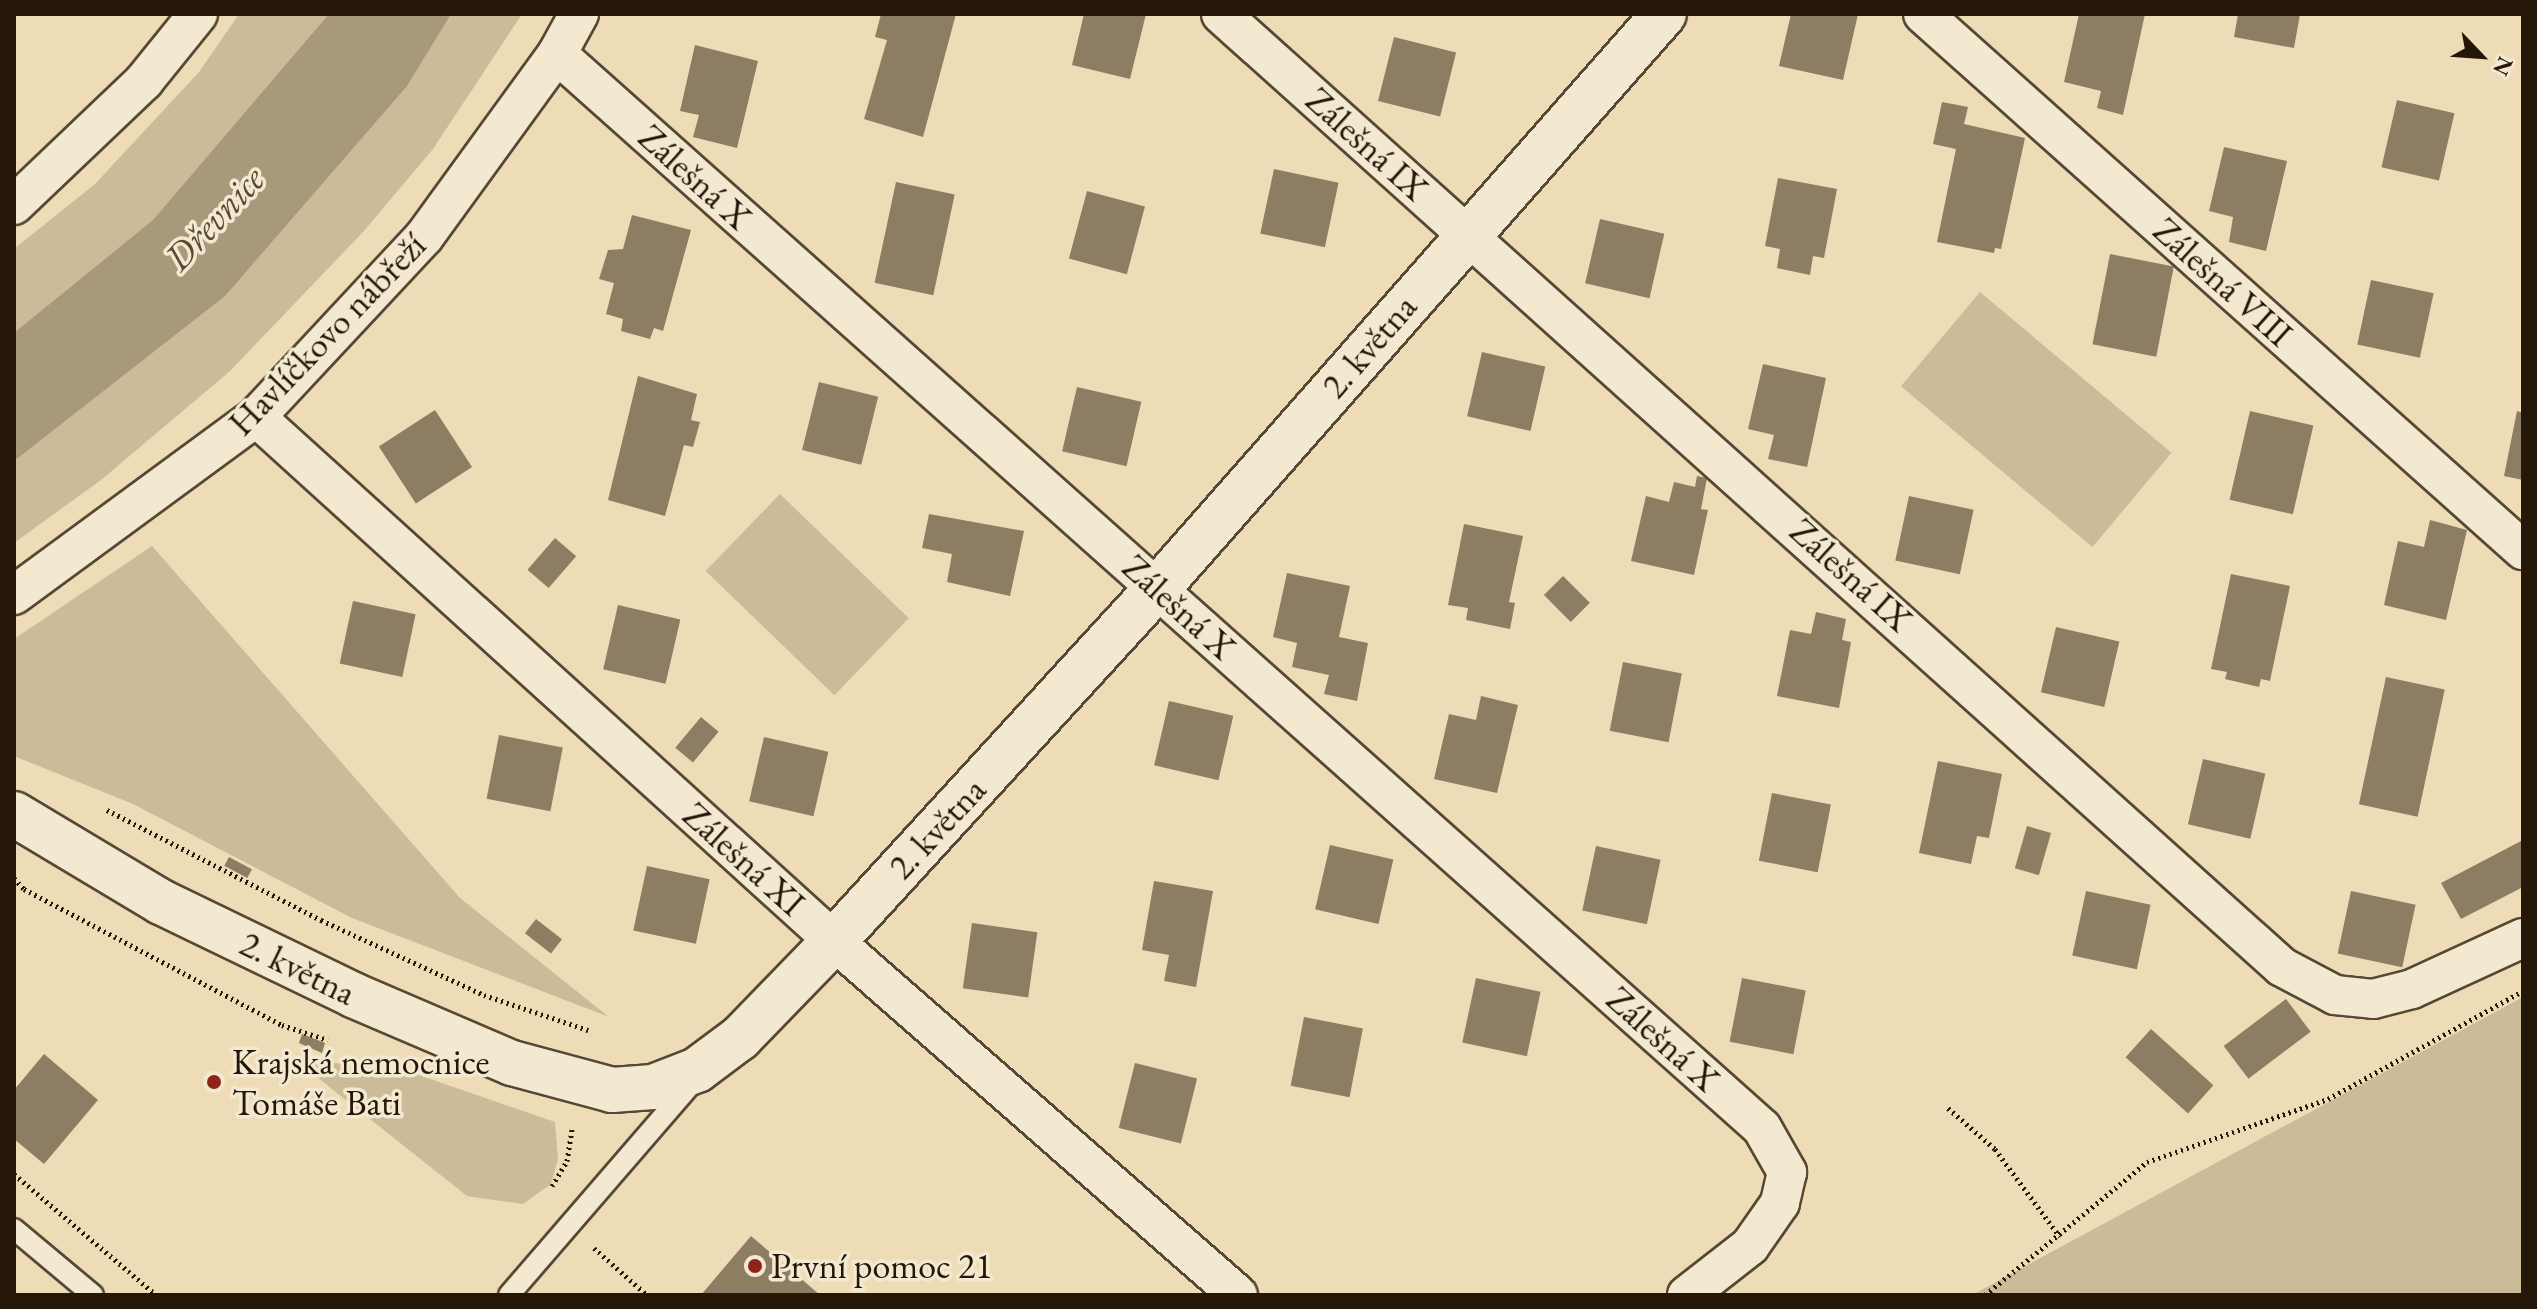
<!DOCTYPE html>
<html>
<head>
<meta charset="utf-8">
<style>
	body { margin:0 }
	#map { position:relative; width:2537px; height:1309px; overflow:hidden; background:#eddcb6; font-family:"EB Garamond",serif }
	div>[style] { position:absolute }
	.green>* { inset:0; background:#cbbb99; transform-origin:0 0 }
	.water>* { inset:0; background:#a9997b }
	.building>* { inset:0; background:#8d7d63; transform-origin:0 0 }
	.path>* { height:5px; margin-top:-2.5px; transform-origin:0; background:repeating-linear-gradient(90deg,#241709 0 2px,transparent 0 6px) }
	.roads { filter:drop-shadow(2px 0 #564834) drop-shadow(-2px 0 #564834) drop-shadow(0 2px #564834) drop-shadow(0 -2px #564834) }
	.lane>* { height:20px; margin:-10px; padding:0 10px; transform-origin:10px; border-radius:10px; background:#f3e8d0 }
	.street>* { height:38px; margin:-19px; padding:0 19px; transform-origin:19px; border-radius:19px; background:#f3e8d0 }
	.secondary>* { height:44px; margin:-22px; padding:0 22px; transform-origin:22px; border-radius:22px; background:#f3e8d0 }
	.dots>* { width:22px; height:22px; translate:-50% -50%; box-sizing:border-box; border:4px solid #f3e8d0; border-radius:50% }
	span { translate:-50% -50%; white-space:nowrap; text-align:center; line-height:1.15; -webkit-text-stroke:7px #f3e8d0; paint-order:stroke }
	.street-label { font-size:36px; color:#241709 }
	.poi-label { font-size:36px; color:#241709 }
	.left { translate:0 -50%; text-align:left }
	.water-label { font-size:38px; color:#594b37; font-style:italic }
	.frame { position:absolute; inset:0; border:16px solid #241709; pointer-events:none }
	.north { position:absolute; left:2441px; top:16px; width:80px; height:80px; -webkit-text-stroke:6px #f3e8d0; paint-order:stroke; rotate:115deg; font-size:22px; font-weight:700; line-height:32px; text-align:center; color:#241709 }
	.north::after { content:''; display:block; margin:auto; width:28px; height:36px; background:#241709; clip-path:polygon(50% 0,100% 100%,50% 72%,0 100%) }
</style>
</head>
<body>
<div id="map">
	<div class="green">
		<div style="clip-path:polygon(239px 14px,522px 14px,433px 149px,363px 232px,229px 372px,101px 480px,14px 543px,14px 249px,95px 184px,199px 72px)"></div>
		<div style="left:1980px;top:292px;width:250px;height:123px;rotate:40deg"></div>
		<div style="left:780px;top:494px;width:179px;height:107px;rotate:44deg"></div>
		<div style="clip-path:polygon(152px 546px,460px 898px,609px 1017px,352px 918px,133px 804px,14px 756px,14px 639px)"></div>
		<div style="clip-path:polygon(2523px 997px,2523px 1295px,1972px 1295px)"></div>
		<div style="clip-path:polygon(293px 1058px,407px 1071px,555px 1122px,558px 1159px,551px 1184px,523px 1204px,467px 1196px)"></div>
	</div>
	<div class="water">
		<div style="clip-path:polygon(329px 14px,451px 14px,407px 86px,225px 296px,14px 461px,14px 333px,153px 220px)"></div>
	</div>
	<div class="building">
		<div style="clip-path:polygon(881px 14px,956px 14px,923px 137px,864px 119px,887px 40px,875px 37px)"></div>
		<div style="clip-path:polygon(1084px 14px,1146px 14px,1130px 79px,1072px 65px)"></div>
		<div style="clip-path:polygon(1791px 14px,1858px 14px,1843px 80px,1779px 66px)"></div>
		<div style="clip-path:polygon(2079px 14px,2145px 14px,2123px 115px,2097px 108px,2101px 91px,2064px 82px)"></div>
		<div style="clip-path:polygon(2238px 14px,2300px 14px,2294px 48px,2234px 37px)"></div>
		<div style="left:1394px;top:37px;width:64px;height:66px;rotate:14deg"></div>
		<div style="clip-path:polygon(695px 45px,758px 61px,737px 148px,693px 137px,699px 115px,680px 111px)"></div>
		<div style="left:2397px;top:100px;width:59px;height:69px;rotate:13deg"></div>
		<div style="clip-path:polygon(1942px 102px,1968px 107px,1964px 124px,2025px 138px,2001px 249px,1995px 248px,1994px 253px,1937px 242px,1956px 149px,1933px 144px)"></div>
		<div style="clip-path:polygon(2224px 147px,2287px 161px,2266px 251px,2229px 242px,2233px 217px,2209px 211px)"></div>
		<div style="left:1274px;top:169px;width:66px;height:66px;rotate:12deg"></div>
		<div style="clip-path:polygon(1778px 178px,1837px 189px,1824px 258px,1813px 256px,1810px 275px,1777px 268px,1780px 249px,1765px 246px)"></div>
		<div style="left:896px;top:182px;width:60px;height:103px;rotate:12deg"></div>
		<div style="left:1087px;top:191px;width:60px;height:70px;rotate:15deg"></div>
		<div style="clip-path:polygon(632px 215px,691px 230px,663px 331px,654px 328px,650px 339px,621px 331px,623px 319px,606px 314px,614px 283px,599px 279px,608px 250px,623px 249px)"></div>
		<div style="left:1600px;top:219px;width:66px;height:66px;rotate:13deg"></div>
		<div style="left:2110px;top:254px;width:65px;height:92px;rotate:11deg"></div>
		<div style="left:2371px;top:280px;width:64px;height:66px;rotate:12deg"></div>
		<div style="left:1482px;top:352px;width:65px;height:66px;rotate:13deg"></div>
		<div style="clip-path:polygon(1763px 364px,1826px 378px,1807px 467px,1768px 459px,1774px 435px,1748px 429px)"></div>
		<div style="clip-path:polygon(638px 376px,697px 394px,691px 420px,700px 422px,693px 447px,684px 445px,665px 516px,608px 500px)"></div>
		<div style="left:819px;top:382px;width:61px;height:70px;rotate:14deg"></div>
		<div style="left:1077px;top:387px;width:66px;height:66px;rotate:13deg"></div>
		<div style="left:435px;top:410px;width:68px;height:67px;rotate:57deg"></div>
		<div style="left:2250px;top:411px;width:65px;height:91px;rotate:13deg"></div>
		<div style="clip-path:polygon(2517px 411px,2523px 413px,2523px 480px,2504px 476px)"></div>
		<div style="clip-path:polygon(1697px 476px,1707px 478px,1701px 509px,1708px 510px,1694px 575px,1631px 561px,1646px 496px,1669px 502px,1674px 482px,1695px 487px)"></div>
		<div style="left:1909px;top:496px;width:66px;height:66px;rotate:12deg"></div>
		<div style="clip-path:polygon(929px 514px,1024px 531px,1010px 596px,947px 582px,952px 554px,922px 548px)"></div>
		<div style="clip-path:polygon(2430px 520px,2467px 530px,2446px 620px,2384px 605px,2398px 541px,2424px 547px)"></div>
		<div style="clip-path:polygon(1464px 524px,1523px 536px,1509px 602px,1515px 603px,1510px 629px,1466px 620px,1468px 608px,1448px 605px)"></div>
		<div style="left:555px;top:538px;width:28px;height:42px;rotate:41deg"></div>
		<div style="clip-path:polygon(1287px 573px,1350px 586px,1339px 637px,1368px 643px,1357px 701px,1324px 694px,1329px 675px,1292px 667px,1297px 643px,1273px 637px)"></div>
		<div style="clip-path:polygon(2231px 574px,2290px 586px,2270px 681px,2261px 679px,2259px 687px,2225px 679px,2227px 672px,2211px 669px)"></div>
		<div style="left:1563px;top:576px;width:38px;height:27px;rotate:45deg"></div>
		<div style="left:353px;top:601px;width:64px;height:64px;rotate:12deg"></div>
		<div style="left:618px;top:605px;width:64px;height:66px;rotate:13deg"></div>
		<div style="clip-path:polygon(1816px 612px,1846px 619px,1842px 640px,1851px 642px,1839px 708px,1777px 696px,1790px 630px,1811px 634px)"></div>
		<div style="left:2056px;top:627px;width:65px;height:67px;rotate:13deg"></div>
		<div style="left:1623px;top:662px;width:60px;height:70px;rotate:11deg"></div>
		<div style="left:2386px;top:677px;width:60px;height:130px;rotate:12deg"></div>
		<div style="clip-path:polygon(1481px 696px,1518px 705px,1497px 793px,1434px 779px,1449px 714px,1476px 720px)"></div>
		<div style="left:1169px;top:701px;width:66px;height:66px;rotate:13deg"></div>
		<div style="left:701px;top:717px;width:23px;height:40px;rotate:40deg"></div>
		<div style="left:499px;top:735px;width:65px;height:65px;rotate:11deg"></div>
		<div style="left:764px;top:737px;width:66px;height:66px;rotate:13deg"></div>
		<div style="left:2203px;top:759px;width:64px;height:67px;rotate:13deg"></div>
		<div style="clip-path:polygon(1938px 761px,2002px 774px,1989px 838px,1977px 836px,1971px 864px,1919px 853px)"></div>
		<div style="left:1772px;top:793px;width:60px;height:69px;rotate:11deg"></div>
		<div style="left:2027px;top:826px;width:25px;height:44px;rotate:16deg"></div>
		<div style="clip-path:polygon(2523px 840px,2523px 887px,2461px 919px,2441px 883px)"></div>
		<div style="left:1330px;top:845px;width:65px;height:66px;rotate:13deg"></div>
		<div style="left:1596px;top:846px;width:66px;height:66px;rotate:12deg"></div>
		<div style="left:229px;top:857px;width:26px;height:10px;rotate:28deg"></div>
		<div style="left:647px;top:866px;width:64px;height:66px;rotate:12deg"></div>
		<div style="clip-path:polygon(1154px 881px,1213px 891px,1196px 987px,1164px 981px,1169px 955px,1142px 950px)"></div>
		<div style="left:2086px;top:891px;width:66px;height:66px;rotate:12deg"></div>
		<div style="left:2351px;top:891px;width:66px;height:64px;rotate:12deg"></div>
		<div style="left:536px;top:919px;width:33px;height:18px;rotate:38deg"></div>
		<div style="left:972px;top:923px;width:66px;height:66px;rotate:8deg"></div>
		<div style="left:1476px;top:978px;width:66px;height:66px;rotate:12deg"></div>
		<div style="left:1742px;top:978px;width:65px;height:65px;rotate:11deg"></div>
		<div style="left:2286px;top:999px;width:41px;height:78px;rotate:53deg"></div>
		<div style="left:1304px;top:1017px;width:60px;height:70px;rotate:11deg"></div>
		<div style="left:2151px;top:1029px;width:84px;height:38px;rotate:42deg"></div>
		<div style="clip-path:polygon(302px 1034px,325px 1043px,322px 1053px,299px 1043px)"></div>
		<div style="clip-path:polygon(44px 1054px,98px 1100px,44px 1164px,14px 1139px,14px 1090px)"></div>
		<div style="left:1135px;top:1063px;width:64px;height:67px;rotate:14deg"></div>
		<div style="clip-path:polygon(751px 1236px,820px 1295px,701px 1295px)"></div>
	</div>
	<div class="path">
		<div style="left:107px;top:810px;width:241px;rotate:27.2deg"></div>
		<div style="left:321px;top:920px;width:179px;rotate:24.7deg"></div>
		<div style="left:484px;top:995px;width:110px;rotate:18.6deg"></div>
		<div style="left:14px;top:878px;width:15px;rotate:48deg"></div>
		<div style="left:24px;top:889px;width:292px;rotate:27.8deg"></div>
		<div style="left:282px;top:1025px;width:48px;rotate:18.1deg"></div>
		<div style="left:1948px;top:1108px;width:62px;rotate:41.1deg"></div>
		<div style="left:1995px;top:1149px;width:109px;rotate:53.5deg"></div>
		<div style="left:14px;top:1174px;width:187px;rotate:40.4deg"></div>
		<div style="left:552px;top:1186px;width:29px;rotate:-59deg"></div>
		<div style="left:567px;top:1161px;width:32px;rotate:-81deg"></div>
		<div style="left:594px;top:1248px;width:71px;rotate:41.6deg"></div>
		<div style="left:1985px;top:1295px;width:210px;rotate:-39.4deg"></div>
		<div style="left:2147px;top:1162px;width:192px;rotate:-19.2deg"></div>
		<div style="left:2328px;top:1099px;width:218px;rotate:-29deg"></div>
	</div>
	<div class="roads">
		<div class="lane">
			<div style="left:14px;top:1229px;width:103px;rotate:39.9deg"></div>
			<div style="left:509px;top:1295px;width:283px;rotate:-49.2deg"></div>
		</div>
		<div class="street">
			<div style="left:1221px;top:14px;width:1426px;rotate:41.93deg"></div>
			<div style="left:2282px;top:967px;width:60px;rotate:27.8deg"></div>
			<div style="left:2335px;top:995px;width:38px;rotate:6deg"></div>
			<div style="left:2373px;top:999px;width:40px;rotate:-14.4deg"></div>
			<div style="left:2412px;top:989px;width:122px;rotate:-24.7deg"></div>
			<div style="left:1923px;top:14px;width:805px;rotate:41.78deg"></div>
			<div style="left:557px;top:54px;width:1614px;rotate:41.71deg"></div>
			<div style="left:1762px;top:1128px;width:51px;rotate:60.4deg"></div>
			<div style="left:1787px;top:1172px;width:32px;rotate:103deg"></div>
			<div style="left:1780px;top:1203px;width:52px;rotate:124.9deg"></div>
			<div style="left:1750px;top:1246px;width:80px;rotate:142.1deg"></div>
			<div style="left:14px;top:205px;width:180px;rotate:-43.6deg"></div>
			<div style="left:144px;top:81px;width:86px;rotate:-51.1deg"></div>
			<div style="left:256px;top:417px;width:780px;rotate:42.19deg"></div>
			<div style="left:834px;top:941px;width:537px;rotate:41.23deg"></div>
			<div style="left:14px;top:595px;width:300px;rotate:-36.3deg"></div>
			<div style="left:256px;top:417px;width:246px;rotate:-47deg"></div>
			<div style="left:424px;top:237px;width:226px;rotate:-54deg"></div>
			<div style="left:557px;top:54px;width:46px;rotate:-61.2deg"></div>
		</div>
		<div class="secondary">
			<div style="left:14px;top:814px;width:171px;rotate:30.9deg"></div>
			<div style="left:161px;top:902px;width:213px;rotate:25.8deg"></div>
			<div style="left:353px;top:995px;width:173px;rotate:23.2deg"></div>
			<div style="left:512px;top:1063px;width:104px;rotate:15.1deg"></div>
			<div style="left:612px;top:1090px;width:41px;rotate:-4.2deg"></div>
			<div style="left:653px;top:1087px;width:47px;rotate:-21.1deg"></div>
			<div style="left:697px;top:1070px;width:54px;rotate:-36.7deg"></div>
			<div style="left:740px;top:1038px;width:135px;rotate:-45.9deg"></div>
			<div style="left:834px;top:941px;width:479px;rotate:-47.5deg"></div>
			<div style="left:1158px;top:588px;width:765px;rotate:-48.6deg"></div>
		</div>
	</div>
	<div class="dots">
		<div style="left:214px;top:1082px;background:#8f2418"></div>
		<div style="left:755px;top:1266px;background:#8f2418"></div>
	</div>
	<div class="street-label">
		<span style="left:1367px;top:144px;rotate:42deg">Zálešná IX</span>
		<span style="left:695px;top:177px;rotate:42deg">Zálešná X</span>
		<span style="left:2223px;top:282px;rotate:42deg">Zálešná VIII</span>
		<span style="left:327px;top:334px;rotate:-46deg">Havlíčkovo nábřeží</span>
		<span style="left:1369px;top:346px;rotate:-49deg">2. května</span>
		<span style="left:1851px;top:575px;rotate:42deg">Zálešná IX</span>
		<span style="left:1179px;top:607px;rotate:42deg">Zálešná X</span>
		<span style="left:937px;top:828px;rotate:-47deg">2. května</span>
		<span style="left:744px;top:859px;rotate:42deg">Zálešná XI</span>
		<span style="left:298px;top:968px;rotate:26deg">2. května</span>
		<span style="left:1663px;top:1039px;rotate:42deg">Zálešná X</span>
	</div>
	<div class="poi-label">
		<span class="left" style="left:232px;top:1082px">Krajská nemocnice<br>Tomáše Bati</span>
		<span class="left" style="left:771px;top:1266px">První pomoc 21</span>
	</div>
	<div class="water-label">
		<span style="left:214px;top:218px;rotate:-47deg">Dřevnice</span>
	</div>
	<div class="frame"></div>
	<div class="north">N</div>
</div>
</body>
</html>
